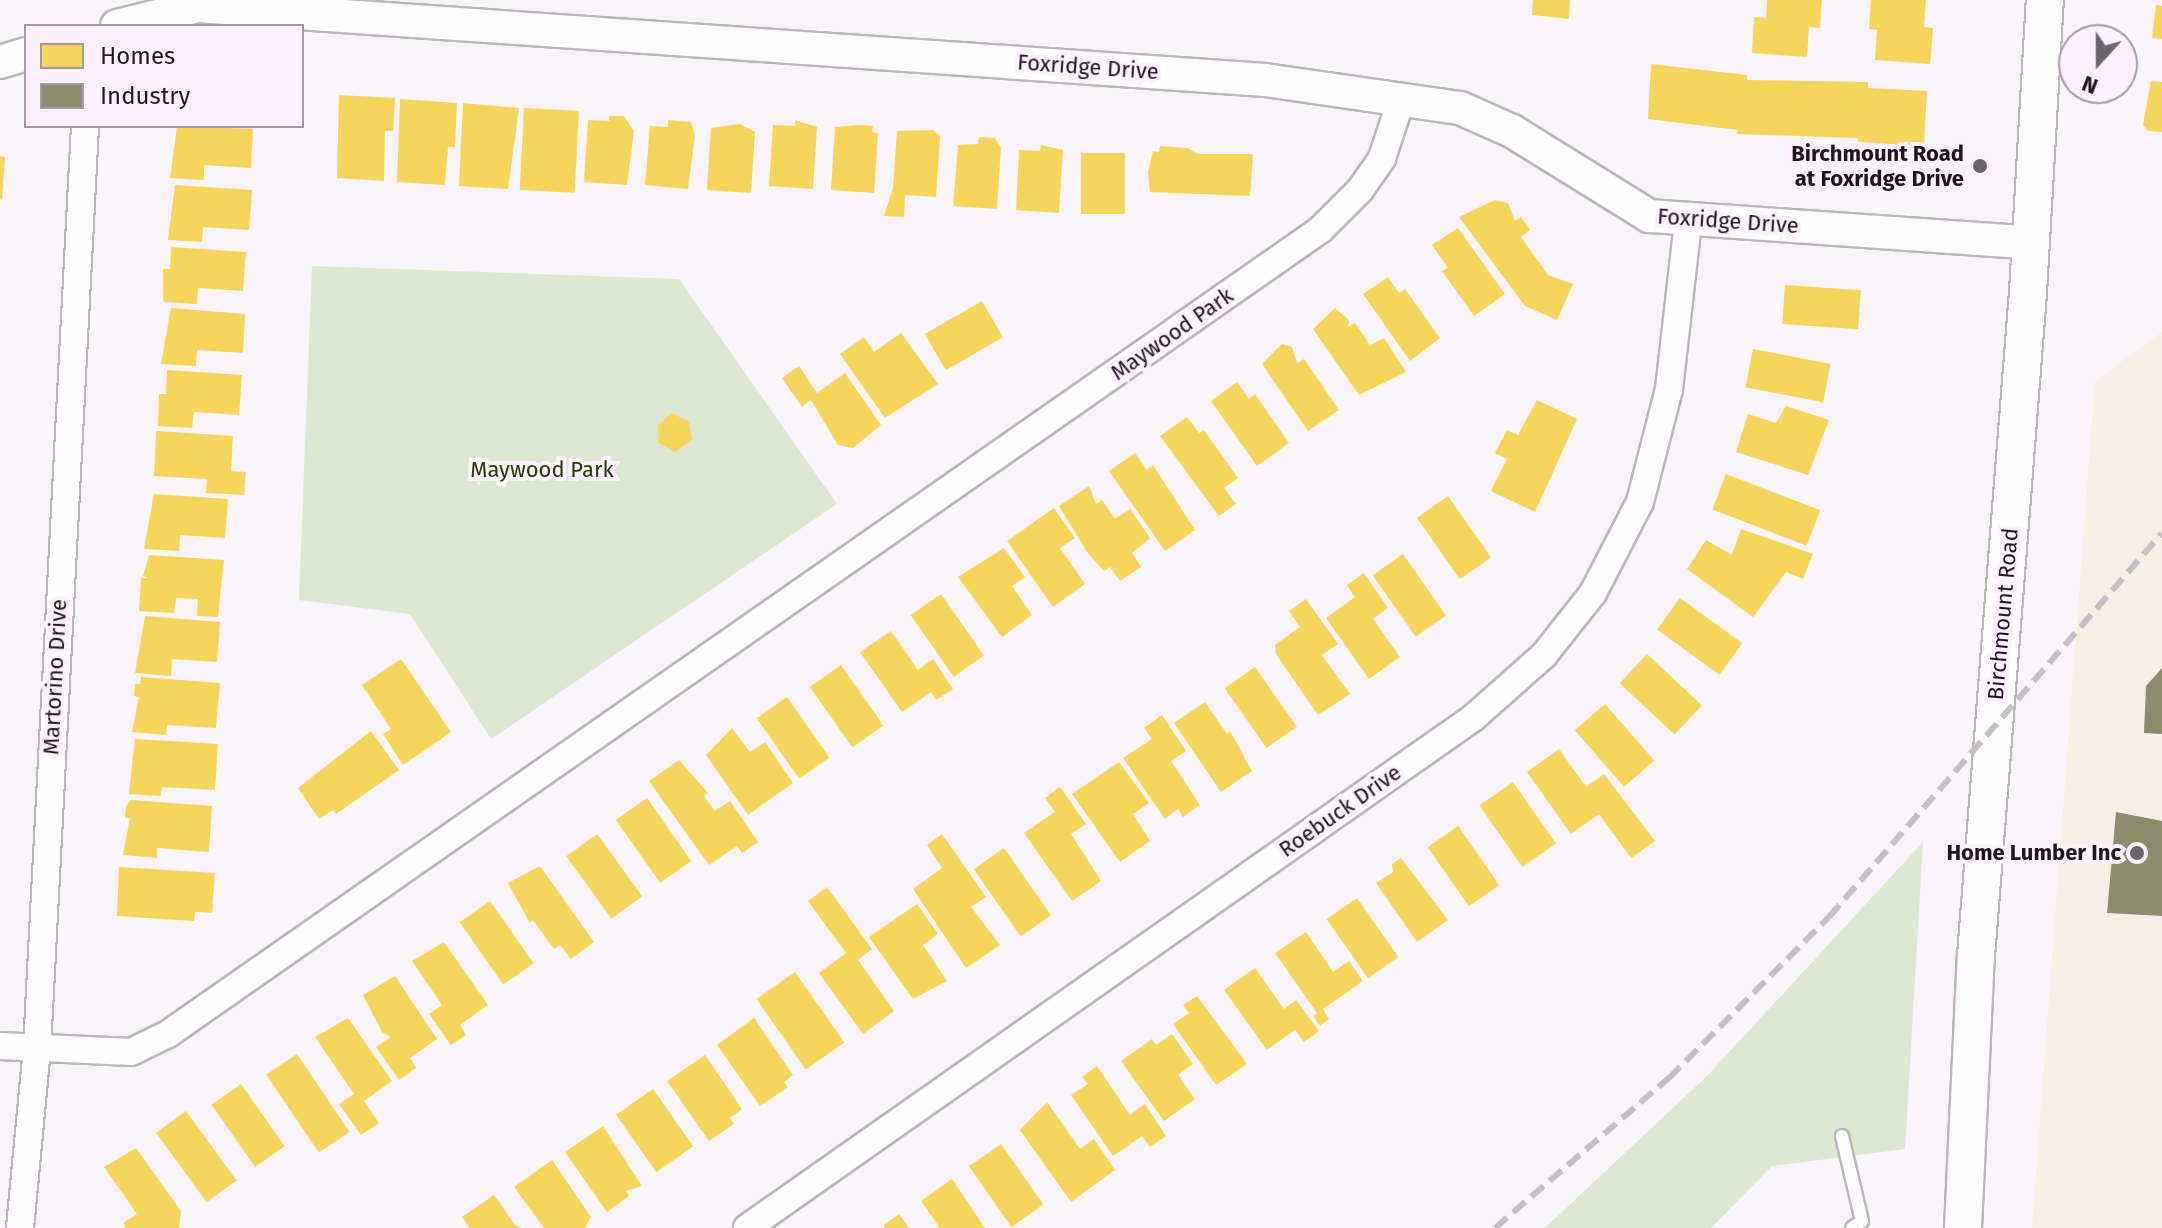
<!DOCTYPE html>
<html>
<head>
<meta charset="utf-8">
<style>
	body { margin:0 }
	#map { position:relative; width:2162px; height:1228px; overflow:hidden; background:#f9f3fa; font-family:"Fira Sans",sans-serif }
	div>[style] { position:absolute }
	.industrial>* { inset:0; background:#f6efe6 }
	.green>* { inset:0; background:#dbe7d0 }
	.homes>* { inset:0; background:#f6d55c; transform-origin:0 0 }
	.industry>* { inset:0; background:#8c8c6e }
	.roads { filter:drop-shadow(2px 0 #bbb6bb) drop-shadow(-2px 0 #bbb6bb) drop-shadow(0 2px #bbb6bb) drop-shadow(0 -2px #bbb6bb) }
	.service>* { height:12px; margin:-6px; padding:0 6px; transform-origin:6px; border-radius:6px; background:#fefdfe }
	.minor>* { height:26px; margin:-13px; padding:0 13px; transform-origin:13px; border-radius:13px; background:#fefdfe }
	.tertiary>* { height:32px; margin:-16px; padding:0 16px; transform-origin:16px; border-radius:16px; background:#fefdfe }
	.secondary>* { height:36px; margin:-18px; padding:0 18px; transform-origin:18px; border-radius:18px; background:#fefdfe }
	.rail>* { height:6px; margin-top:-3px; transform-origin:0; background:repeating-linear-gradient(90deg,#c3c1c4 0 16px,transparent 0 24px) }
	.dots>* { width:22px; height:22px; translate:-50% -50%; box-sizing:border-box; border:4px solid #fcf0fd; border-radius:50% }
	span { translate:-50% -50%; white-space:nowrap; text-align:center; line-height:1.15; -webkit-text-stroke:8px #fcf0fd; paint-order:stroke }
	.street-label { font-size:22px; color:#1d181e }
	.poi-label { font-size:22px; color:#1d181e; font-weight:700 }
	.right { translate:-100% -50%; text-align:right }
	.park-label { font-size:22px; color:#233a07 }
	.legend { position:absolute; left:24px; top:24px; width:280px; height:104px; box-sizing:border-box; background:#fcf0fd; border:2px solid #a39aa4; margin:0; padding:10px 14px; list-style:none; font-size:24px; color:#1d181e }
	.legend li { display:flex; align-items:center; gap:16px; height:40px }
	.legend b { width:40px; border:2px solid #a39aa4 }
	.north { position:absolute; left:2058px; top:24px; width:80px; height:80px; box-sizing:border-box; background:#fcf0fd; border:2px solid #a39aa4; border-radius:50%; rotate:201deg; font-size:22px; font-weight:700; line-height:32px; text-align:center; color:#1d181e }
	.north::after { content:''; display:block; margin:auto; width:28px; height:36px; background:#6a656b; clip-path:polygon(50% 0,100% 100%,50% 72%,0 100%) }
</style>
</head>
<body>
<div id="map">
	<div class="industrial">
		<div style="clip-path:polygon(2162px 332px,2162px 1228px,2032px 1228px,2095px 381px)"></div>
	</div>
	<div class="green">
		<div style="clip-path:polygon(312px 266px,679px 279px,837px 504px,491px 739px,410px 614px,299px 600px)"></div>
		<div style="clip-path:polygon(1923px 842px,1905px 1149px,1772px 1166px,1711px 1228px,1545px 1228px,1708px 1075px)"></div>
	</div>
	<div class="homes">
		<div style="clip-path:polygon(1533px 0,1570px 0,1569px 19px,1532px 15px)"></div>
		<div style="clip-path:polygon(1767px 0,1822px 0,1820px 28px,1809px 27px,1807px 57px,1752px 53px,1754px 17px,1766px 18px)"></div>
		<div style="clip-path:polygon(1871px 0,1926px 0,1924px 27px,1933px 28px,1930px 64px,1875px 60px,1877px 30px,1869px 29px)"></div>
		<div style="clip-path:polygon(2156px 5px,2162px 6px,2162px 39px,2152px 38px)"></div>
		<div style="clip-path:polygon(1651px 64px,1747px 75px,1747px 80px,1868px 82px,1868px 88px,1927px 91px,1924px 146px,1858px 142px,1858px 138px,1737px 134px,1738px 130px,1648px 119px)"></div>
		<div style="clip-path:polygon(2151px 81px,2162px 82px,2162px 132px,2148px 131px,2143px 125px)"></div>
		<div style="clip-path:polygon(339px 95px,395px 98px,393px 131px,385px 131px,384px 181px,337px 178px)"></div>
		<div style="clip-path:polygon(400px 99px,457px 103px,455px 147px,448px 147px,445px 185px,397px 182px)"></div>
		<div style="clip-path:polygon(463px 103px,519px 108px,508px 189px,459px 186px)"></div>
		<div style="left:524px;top:108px;width:55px;height:82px;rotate:3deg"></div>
		<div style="clip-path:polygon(609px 116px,624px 116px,634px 131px,627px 185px,584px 182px,588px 120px,609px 121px)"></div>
		<div style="clip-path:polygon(668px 120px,691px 122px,695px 135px,688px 189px,645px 185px,650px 126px,668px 127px)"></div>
		<div style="clip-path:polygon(795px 120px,817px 127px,813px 189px,769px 186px,773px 125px,795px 126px)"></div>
		<div style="clip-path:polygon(740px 124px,755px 132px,751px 193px,707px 190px,711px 128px)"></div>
		<div style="clip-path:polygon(858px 125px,873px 126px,872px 132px,878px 133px,874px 193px,831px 190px,835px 127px)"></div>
		<div style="clip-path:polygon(177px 126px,253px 129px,251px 168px,204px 165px,204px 180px,170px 178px)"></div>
		<div style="clip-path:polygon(933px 130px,940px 136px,936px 197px,905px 195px,904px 217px,884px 216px,893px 188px,897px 131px)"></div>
		<div style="clip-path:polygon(979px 137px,995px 138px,1001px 148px,997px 209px,953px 206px,958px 145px,978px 144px)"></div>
		<div style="clip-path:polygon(1041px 145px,1063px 150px,1059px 213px,1016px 210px,1019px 150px,1040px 151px)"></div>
		<div style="clip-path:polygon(1160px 146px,1187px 148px,1198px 154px,1253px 154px,1250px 196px,1150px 192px,1148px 172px,1153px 151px,1159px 152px)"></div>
		<div style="left:1081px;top:153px;width:44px;height:61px"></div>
		<div style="clip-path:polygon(0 156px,5px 157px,2px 200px,0 199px)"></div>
		<div style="clip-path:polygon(175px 185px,252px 190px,249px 230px,203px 227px,202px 242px,168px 240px)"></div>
		<div style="clip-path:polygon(1495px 200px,1508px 203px,1515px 221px,1521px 217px,1530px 230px,1521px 237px,1548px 275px,1573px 284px,1557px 320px,1525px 306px,1459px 217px)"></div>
		<div style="clip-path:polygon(1458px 228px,1505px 294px,1474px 316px,1442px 271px,1448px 268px,1432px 245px)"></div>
		<div style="clip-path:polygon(171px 247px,246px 252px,243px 291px,198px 288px,197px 304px,163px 302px,163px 269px,170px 269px)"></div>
		<div style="clip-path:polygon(1388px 277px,1399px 293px,1405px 289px,1440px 338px,1410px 361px,1363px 294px)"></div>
		<div style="left:1785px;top:285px;width:76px;height:39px;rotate:4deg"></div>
		<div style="left:982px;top:301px;width:42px;height:66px;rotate:60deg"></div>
		<div style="clip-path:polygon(171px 308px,245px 314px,243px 353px,197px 350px,196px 366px,161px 364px)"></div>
		<div style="clip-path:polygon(1335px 308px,1349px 320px,1348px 327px,1355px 323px,1370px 345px,1384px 338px,1406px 372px,1359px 395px,1313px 329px)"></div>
		<div style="clip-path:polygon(901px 333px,938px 384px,885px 418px,840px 354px,864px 337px,874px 352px)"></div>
		<div style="clip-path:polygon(1282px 344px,1292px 347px,1297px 363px,1304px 359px,1339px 410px,1308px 431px,1262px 364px)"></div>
		<div style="left:1753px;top:349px;width:79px;height:39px;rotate:11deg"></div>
		<div style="clip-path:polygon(799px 366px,817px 393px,845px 373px,881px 425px,853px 448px,838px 445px,811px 400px,802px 407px,782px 378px)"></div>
		<div style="clip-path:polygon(167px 370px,242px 375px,239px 415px,194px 412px,192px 428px,158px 426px,159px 394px,166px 394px)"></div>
		<div style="clip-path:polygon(1237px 382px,1249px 399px,1255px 394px,1289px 443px,1257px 466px,1211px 401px)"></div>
		<div style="clip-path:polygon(1537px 400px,1577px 419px,1535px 512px,1491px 491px,1507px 459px,1495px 453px,1507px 430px,1518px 435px)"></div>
		<div style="clip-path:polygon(1786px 406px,1829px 420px,1808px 475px,1736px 452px,1748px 414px,1776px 423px)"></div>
		<div style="clip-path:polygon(672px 413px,689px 422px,692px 440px,675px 452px,659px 443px,658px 425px)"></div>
		<div style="clip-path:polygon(1187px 417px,1199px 433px,1204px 430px,1238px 478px,1224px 488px,1236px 504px,1219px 516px,1160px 436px)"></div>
		<div style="clip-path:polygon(156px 431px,233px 436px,231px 471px,246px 472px,244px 495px,206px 493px,207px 479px,154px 476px)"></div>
		<div style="clip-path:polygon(1135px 453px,1147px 470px,1153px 465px,1195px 530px,1165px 551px,1109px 471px)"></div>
		<div style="left:1726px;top:474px;width:101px;height:38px;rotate:21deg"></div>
		<div style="clip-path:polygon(1089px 486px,1096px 504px,1102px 500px,1115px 519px,1130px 509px,1150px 538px,1132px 553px,1141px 567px,1120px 581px,1110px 567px,1104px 571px,1087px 552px,1059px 506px)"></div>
		<div style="clip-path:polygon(154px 494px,228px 499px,225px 538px,180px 535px,179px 551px,144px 549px)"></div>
		<div style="left:1448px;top:496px;width:75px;height:38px;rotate:55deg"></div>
		<div style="clip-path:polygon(1054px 508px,1075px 538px,1060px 548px,1085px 584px,1053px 607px,1007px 541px)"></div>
		<div style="clip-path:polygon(1741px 529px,1813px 554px,1803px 579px,1786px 572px,1753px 617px,1687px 569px,1706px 540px,1732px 555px)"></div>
		<div style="clip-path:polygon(1004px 548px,1025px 577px,1012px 586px,1032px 615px,1002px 637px,958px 577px)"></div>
		<div style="left:1403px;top:554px;width:75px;height:37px;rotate:55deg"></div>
		<div style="clip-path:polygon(149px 555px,224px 560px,218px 617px,197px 616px,198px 599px,176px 598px,174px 613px,139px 611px,141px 578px,148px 578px,143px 576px)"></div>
		<div style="clip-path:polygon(1364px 573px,1388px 608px,1373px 619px,1400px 657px,1369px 679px,1326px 618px,1355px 597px,1347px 585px)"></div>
		<div style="left:941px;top:594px;width:75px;height:37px;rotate:55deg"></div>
		<div style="left:1680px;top:598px;width:77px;height:39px;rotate:36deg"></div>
		<div style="clip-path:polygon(1306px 599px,1338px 644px,1322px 655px,1350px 694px,1318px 715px,1276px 654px,1275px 645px,1300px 627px,1289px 611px)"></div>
		<div style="clip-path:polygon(145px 616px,220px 622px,217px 662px,172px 659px,171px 676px,135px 673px)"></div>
		<div style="clip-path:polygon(891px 631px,918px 670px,933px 659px,953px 689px,936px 700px,931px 692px,902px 712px,860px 652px)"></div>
		<div style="left:1647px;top:654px;width:75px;height:40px;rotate:43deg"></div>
		<div style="clip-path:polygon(401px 659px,451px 732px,403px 765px,383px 734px,391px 729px,362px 685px)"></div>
		<div style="left:841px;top:665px;width:74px;height:38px;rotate:55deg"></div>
		<div style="left:1255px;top:667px;width:73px;height:37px;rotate:55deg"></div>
		<div style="clip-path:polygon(141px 677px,220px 683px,216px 728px,167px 725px,166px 735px,132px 732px,139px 697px,134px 696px,135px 684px,140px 684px)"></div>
		<div style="left:787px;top:697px;width:74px;height:37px;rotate:55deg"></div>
		<div style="clip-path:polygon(1205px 702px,1227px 734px,1230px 731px,1252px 771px,1221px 792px,1174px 723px)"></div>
		<div style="left:1605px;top:704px;width:75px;height:40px;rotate:49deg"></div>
		<div style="clip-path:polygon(1162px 715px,1186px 751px,1171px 761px,1200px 805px,1183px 817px,1178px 809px,1165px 819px,1123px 758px,1152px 739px,1144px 728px)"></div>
		<div style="clip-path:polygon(732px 728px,750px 752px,765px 742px,793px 783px,748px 815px,706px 755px)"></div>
		<div style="clip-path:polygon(371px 731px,399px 770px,336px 814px,333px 810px,319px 819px,298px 788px)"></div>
		<div style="clip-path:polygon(135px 739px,218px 744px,215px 790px,162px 787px,161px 796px,129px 794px)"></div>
		<div style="clip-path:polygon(1559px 749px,1586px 787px,1604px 774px,1655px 841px,1631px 858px,1599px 814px,1571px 834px,1527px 772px)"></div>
		<div style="clip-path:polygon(679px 760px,708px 793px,704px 796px,715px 811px,730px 801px,758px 842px,742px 853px,737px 846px,709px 865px,649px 781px)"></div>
		<div style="clip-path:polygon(1119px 762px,1149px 803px,1133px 814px,1150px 841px,1120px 862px,1072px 794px)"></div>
		<div style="left:1513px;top:782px;width:75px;height:41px;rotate:55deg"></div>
		<div style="clip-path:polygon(1060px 787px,1086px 824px,1071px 834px,1101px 881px,1072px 901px,1024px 833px,1055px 812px,1045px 798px)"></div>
		<div style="left:647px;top:798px;width:77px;height:38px;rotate:55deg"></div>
		<div style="clip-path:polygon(131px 800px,212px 806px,209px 852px,157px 848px,157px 858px,123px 855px,130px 818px,125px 818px,126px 806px)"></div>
		<div style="left:1458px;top:826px;width:72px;height:37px;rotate:55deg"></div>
		<div style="left:597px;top:834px;width:77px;height:38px;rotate:54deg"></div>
		<div style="clip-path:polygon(942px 834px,986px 897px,971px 907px,1000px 945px,966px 968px,913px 889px,942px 868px,927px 845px)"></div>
		<div style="left:1004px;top:848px;width:82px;height:37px;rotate:55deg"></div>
		<div style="clip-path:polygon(1401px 858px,1448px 920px,1417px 942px,1376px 883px,1393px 872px,1392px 864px)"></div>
		<div style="clip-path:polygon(540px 866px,594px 942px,571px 959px,560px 945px,554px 949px,533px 920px,530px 923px,508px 883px)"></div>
		<div style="clip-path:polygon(119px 867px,215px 873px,212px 913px,195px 912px,194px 921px,117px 916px)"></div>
		<div style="clip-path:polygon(827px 887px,872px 949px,858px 960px,894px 1011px,863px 1034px,819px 973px,846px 953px,808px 901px)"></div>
		<div style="left:1357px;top:898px;width:72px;height:37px;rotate:55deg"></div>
		<div style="left:490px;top:901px;width:76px;height:37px;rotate:55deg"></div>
		<div style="clip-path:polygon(917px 904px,938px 934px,923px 945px,947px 981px,913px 999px,869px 937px)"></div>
		<div style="clip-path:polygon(1306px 932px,1333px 972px,1349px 961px,1363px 981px,1323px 1009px,1329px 1019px,1320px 1026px,1313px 1016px,1317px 1013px,1275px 953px)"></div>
		<div style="clip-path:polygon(444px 942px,488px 1005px,460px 1025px,466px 1035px,451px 1045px,429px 1014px,442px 1005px,412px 961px)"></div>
		<div style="clip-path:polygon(1255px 968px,1284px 1009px,1296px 1000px,1319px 1031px,1304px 1042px,1295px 1030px,1267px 1050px,1224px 990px)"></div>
		<div style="left:795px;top:972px;width:86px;height:47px;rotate:55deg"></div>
		<div style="clip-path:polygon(395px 976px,437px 1039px,410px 1058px,416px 1068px,399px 1080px,376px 1047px,391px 1037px,382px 1032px,363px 995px)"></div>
		<div style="clip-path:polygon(1197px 996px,1247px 1064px,1216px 1085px,1173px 1024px,1189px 1013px,1183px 1005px)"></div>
		<div style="clip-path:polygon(348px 1018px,392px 1081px,364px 1101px,379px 1123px,361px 1135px,339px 1104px,354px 1094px,315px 1037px)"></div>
		<div style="clip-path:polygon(754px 1018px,793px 1075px,784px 1082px,788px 1087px,760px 1106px,717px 1045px)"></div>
		<div style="clip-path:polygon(1172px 1034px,1193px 1064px,1178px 1075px,1195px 1099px,1164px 1121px,1121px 1061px,1152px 1039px,1156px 1045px)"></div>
		<div style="left:297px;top:1054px;width:94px;height:37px;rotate:56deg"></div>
		<div style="clip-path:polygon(705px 1055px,742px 1109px,730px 1118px,734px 1124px,709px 1141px,667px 1081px)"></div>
		<div style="clip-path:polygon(1097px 1066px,1130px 1115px,1145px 1104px,1166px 1136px,1150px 1147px,1142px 1136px,1113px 1156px,1071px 1095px,1088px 1084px,1082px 1077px)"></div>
		<div style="left:241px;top:1084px;width:76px;height:36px;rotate:55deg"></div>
		<div style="left:653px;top:1089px;width:70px;height:45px;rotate:55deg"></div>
		<div style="clip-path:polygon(1047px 1102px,1080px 1149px,1094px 1139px,1115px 1170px,1071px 1202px,1020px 1130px)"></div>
		<div style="left:186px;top:1111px;width:86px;height:37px;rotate:54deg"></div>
		<div style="clip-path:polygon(603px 1126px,642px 1186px,626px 1191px,629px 1196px,607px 1212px,565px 1152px)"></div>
		<div style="left:1001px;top:1144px;width:74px;height:39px;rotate:55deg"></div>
		<div style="clip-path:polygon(136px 1148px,181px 1211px,179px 1228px,126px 1228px,123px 1223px,137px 1214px,104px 1167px)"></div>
		<div style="clip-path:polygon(552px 1160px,591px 1217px,585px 1228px,544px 1228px,514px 1187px)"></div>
		<div style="clip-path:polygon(952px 1179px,985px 1228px,940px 1228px,921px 1201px)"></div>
		<div style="clip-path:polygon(494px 1195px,515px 1225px,521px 1228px,470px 1228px,462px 1217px)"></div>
		<div style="clip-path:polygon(899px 1214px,909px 1228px,884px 1228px,885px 1224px)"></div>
	</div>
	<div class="industry">
		<div style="clip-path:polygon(2162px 668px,2162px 734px,2144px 733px,2146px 686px)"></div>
		<div style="clip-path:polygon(2116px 812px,2162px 821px,2162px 916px,2107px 913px)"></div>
	</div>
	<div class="roads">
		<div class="service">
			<div style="left:1842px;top:1136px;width:87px;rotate:76.8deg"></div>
			<div style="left:1862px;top:1221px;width:12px;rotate:145deg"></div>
		</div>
		<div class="minor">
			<div style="left:0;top:1046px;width:131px;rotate:2.6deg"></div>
			<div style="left:131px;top:1052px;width:41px;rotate:-25.9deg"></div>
			<div style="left:168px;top:1034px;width:1405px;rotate:-34.91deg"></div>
			<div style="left:1320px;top:230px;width:57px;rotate:-45deg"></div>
			<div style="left:1360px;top:190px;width:39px;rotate:-55deg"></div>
			<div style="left:1382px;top:158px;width:64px;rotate:-71.8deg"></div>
			<div style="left:20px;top:1228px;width:181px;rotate:-84.6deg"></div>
			<div style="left:37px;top:1048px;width:923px;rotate:-87.02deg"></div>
			<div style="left:747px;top:1228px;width:887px;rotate:-35.09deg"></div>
			<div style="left:1473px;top:718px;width:95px;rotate:-41.6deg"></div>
			<div style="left:1544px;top:655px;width:79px;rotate:-51.7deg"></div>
			<div style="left:1593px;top:593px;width:102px;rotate:-62.7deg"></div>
			<div style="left:1640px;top:502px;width:117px;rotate:-75.6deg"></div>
			<div style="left:1669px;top:389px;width:168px;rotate:-83.5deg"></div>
		</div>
		<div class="tertiary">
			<div style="left:117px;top:26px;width:83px;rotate:-13.9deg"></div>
			<div style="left:198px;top:6px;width:1070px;rotate:3.97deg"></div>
			<div style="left:1265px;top:80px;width:197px;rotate:8.2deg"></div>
			<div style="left:1460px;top:108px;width:57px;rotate:23.9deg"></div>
			<div style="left:1512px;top:131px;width:161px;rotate:31.8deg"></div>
			<div style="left:1649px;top:216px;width:383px;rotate:4deg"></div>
			<div style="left:0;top:62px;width:27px;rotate:-17deg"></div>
		</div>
		<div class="secondary">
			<div style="left:1963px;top:1228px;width:272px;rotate:-87.3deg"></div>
			<div style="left:1976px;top:956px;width:666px;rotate:-85.52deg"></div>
			<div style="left:2028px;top:292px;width:292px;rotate:-86.7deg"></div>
		</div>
	</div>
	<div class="rail">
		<div style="left:1495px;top:1228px;width:230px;rotate:-40.8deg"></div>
		<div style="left:1669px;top:1078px;width:227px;rotate:-45.2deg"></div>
		<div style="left:1829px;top:917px;width:508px;rotate:-49.07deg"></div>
	</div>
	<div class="dots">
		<div style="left:1980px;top:166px;background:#6a656b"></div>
		<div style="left:2137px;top:853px;background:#6a656b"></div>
	</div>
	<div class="street-label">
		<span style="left:1088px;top:67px;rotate:4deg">Foxridge Drive</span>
		<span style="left:1728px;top:221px;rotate:4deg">Foxridge Drive</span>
		<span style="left:1172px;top:334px;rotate:-35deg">Maywood Park</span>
		<span style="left:2003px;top:614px;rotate:-85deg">Birchmount Road</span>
		<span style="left:55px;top:677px;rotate:-87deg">Martorino Drive</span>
		<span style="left:1340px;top:811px;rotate:-35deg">Roebuck Drive</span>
	</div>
	<div class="poi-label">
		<span class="right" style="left:1964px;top:166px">Birchmount Road<br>at Foxridge Drive</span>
		<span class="right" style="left:2121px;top:853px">Home Lumber Inc</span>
	</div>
	<div class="park-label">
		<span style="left:542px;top:470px">Maywood Park</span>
	</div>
	<ul class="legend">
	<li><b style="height:22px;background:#f6d55c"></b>Homes</li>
	<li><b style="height:22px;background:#8c8c6e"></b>Industry</li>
	</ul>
	<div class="north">N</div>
</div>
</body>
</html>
